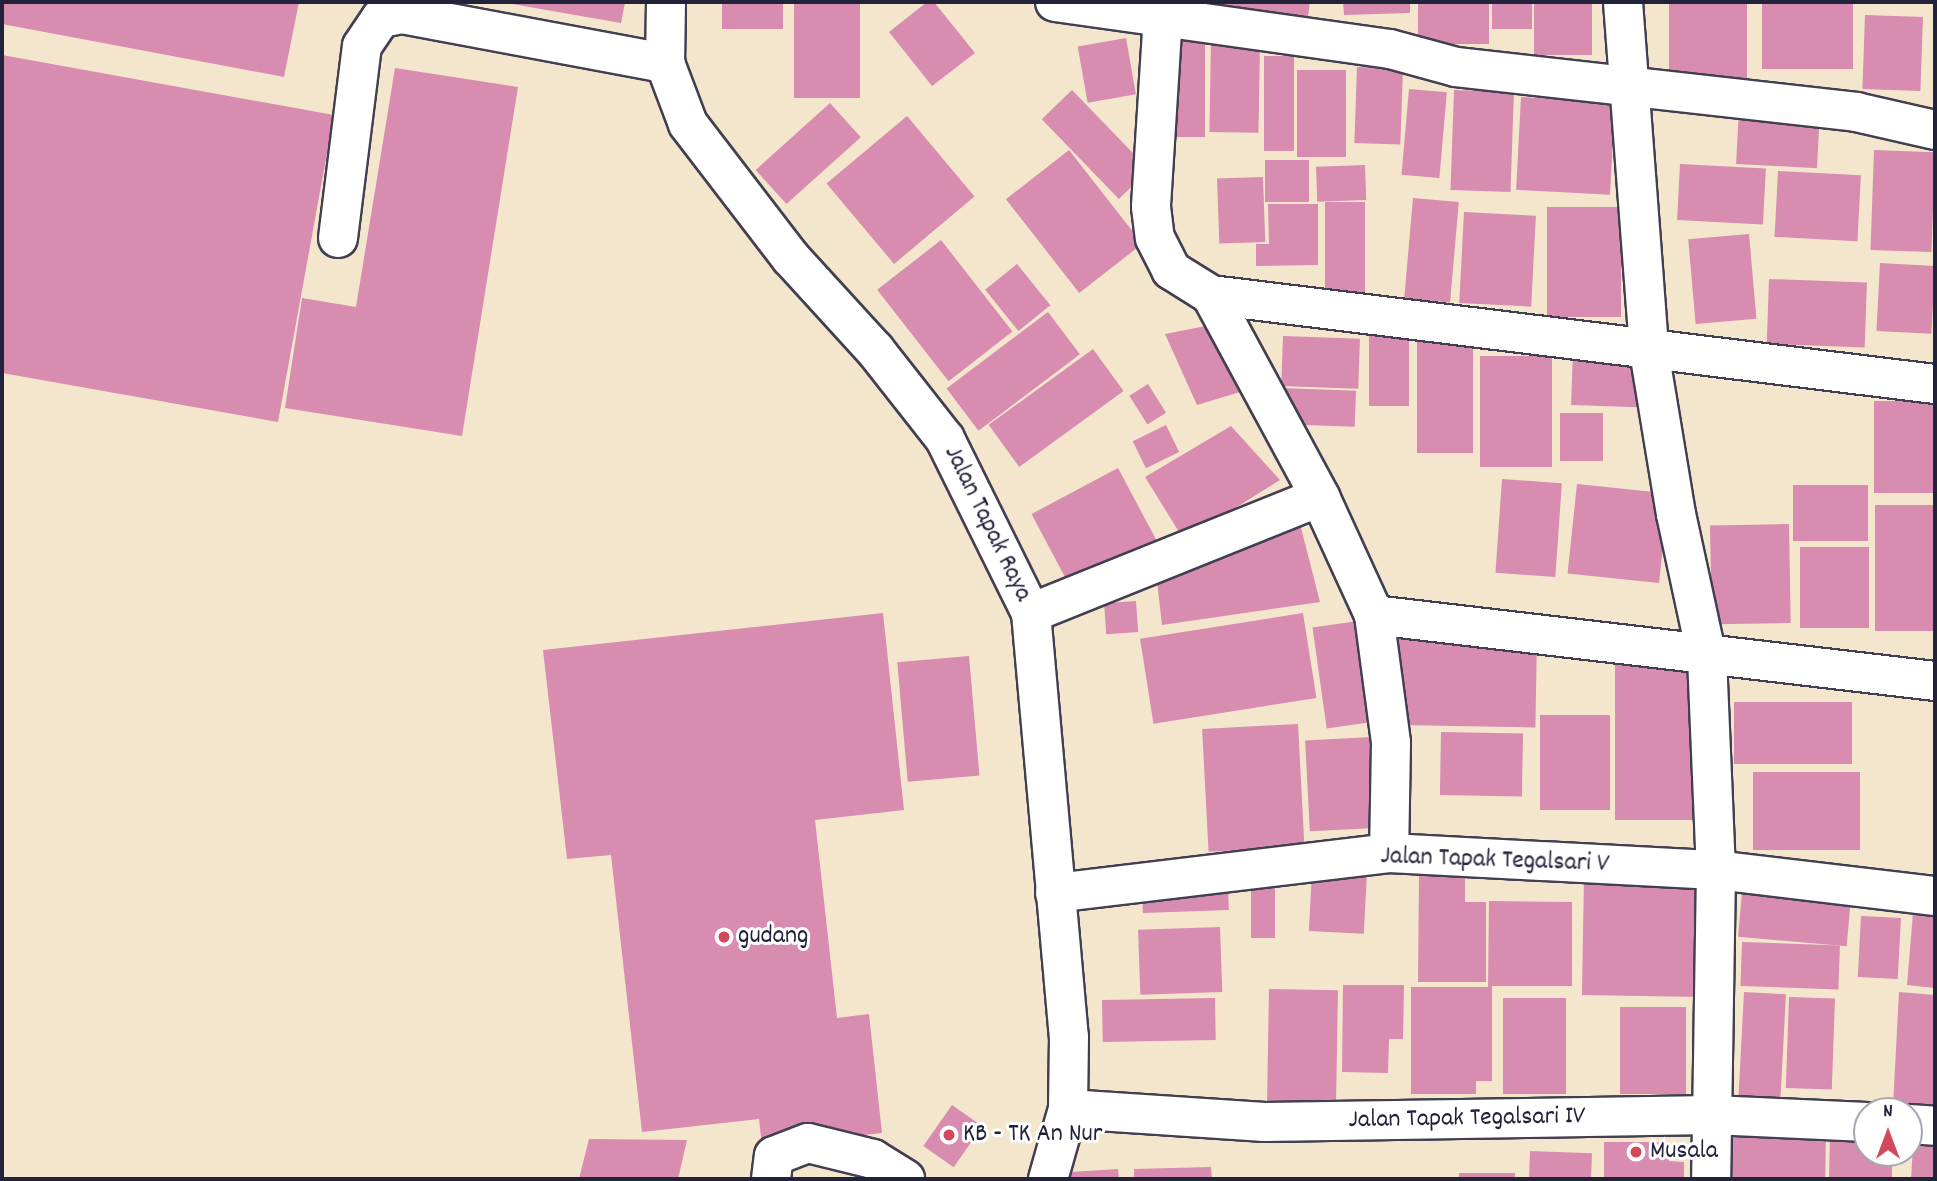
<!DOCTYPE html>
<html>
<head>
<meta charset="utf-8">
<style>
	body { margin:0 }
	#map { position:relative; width:1937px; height:1181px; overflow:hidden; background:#f3e6cc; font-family:Dekko,sans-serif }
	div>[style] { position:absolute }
	.building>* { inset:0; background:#d78cb0; transform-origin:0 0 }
	.roads { filter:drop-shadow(2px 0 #413f51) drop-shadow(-2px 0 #413f51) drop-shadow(0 2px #413f51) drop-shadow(0 -2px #413f51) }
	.minor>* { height:38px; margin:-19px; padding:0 19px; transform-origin:19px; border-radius:19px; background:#fff }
	.dots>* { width:19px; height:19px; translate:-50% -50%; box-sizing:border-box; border:4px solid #fff; border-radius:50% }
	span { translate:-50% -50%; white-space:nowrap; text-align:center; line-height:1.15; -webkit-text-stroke:6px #fff; paint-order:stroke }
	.street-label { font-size:26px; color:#22223b }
	.poi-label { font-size:26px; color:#22223b }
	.left { translate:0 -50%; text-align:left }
	.frame { position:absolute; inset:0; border:4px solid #22223b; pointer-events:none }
	.north { position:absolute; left:1853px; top:1097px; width:70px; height:70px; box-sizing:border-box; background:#fff; border:2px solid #a7a7b1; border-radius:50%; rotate:0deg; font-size:19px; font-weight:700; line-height:28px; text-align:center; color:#22223b }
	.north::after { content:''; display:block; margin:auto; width:24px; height:32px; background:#d1495b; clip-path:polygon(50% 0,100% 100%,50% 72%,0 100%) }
</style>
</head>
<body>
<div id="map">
	<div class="building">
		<div style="clip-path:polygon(2px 2px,299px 2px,284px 77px,2px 24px)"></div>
		<div style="clip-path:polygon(501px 2px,625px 2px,621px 23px)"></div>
		<div style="left:722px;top:2px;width:61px;height:27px"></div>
		<div style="left:794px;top:2px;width:66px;height:96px"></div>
		<div style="clip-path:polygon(927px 2px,934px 2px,975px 53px,932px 86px,889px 32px)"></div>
		<div style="clip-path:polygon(1220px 2px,1310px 2px,1307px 24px,1218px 15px)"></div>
		<div style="clip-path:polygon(1343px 2px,1410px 2px,1410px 13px,1344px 15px)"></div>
		<div style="left:1418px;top:2px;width:71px;height:42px"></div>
		<div style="left:1492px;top:2px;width:40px;height:27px"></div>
		<div style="left:1534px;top:2px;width:58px;height:53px"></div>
		<div style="left:1669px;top:2px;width:78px;height:81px"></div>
		<div style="left:1762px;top:2px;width:91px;height:67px"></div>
		<div style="left:1865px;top:15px;width:58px;height:74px;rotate:2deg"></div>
		<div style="left:1166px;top:34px;width:39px;height:103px"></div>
		<div style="left:1126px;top:38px;width:57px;height:49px;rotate:80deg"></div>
		<div style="left:1211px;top:42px;width:49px;height:90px;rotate:1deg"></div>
		<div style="clip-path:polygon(2px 55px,334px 115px,278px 422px,2px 373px)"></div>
		<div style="left:1264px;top:56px;width:30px;height:95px"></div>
		<div style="left:1357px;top:67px;width:46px;height:76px;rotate:2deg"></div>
		<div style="clip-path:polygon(395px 68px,518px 87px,462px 436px,285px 408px,302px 298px,356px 307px)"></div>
		<div style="left:1297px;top:70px;width:49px;height:87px"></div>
		<div style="left:1409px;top:89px;width:38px;height:86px;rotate:5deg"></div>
		<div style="left:1072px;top:90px;width:111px;height:42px;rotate:46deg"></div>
		<div style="left:1454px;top:90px;width:60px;height:100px;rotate:2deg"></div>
		<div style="left:1521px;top:97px;width:94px;height:93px;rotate:3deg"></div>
		<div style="left:830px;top:103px;width:46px;height:100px;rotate:48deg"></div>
		<div style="left:1739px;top:108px;width:81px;height:56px;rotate:3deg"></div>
		<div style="left:907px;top:116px;width:105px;height:105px;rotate:50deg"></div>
		<div style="left:1069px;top:150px;width:119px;height:80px;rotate:52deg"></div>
		<div style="left:1874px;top:150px;width:61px;height:100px;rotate:2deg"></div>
		<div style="left:1265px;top:160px;width:44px;height:42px"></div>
		<div style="left:1680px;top:164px;width:86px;height:56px;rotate:3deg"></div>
		<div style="left:1365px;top:165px;width:35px;height:49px;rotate:88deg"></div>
		<div style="left:1778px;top:171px;width:83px;height:66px;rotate:3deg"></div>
		<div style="left:1263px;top:177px;width:65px;height:46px;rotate:88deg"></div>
		<div style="left:1413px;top:198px;width:46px;height:101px;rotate:5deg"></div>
		<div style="left:1325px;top:202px;width:40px;height:92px"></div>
		<div style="clip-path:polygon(1268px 204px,1318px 204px,1318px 265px,1256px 266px,1256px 244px,1269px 244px)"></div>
		<div style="left:1547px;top:207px;width:74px;height:110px"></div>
		<div style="left:1464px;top:212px;width:72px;height:91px;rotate:3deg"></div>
		<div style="left:1749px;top:234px;width:85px;height:61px;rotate:85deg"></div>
		<div style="left:941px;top:240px;width:116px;height:81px;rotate:52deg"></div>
		<div style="left:1880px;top:263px;width:55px;height:68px;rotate:3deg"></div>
		<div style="left:1017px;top:264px;width:53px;height:41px;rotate:51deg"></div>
		<div style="left:1769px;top:279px;width:98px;height:65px;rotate:2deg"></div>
		<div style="left:1048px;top:312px;width:53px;height:127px;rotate:53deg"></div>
		<div style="clip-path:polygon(1211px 325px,1240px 392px,1197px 405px,1165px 334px)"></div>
		<div style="left:1283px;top:336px;width:77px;height:50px;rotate:2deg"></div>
		<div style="left:1369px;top:336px;width:40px;height:70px"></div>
		<div style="left:1417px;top:339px;width:56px;height:114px"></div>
		<div style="left:1093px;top:349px;width:52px;height:129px;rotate:54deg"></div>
		<div style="left:1573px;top:350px;width:68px;height:55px;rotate:2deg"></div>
		<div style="left:1480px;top:356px;width:72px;height:111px"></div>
		<div style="left:1148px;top:384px;width:34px;height:22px;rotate:58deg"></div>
		<div style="left:1280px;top:388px;width:76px;height:36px;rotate:2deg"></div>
		<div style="left:1874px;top:401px;width:61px;height:92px"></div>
		<div style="left:1560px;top:413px;width:43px;height:48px"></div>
		<div style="left:1166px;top:425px;width:30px;height:37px;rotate:64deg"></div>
		<div style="clip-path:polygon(1231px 426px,1280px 480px,1184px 540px,1145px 477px)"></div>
		<div style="left:1118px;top:468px;width:85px;height:98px;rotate:62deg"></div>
		<div style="left:1502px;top:479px;width:60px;height:94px;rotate:4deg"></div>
		<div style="left:1577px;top:484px;width:92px;height:90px;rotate:6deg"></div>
		<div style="left:1868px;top:485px;width:56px;height:75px;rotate:90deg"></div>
		<div style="left:1935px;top:505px;width:126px;height:60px;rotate:90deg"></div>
		<div style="clip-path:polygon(1300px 524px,1320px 602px,1162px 625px,1157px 581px)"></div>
		<div style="left:1789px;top:524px;width:99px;height:79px;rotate:89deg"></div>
		<div style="left:1800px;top:547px;width:69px;height:81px"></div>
		<div style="left:1136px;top:601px;width:31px;height:32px;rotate:86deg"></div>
		<div style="clip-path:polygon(883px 613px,904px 810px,815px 820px,837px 1018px,869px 1014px,882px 1133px,762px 1146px,759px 1119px,642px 1132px,611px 855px,567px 859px,543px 650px)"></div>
		<div style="left:1303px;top:613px;width:86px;height:165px;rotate:81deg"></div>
		<div style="left:1365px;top:620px;width:102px;height:53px;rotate:82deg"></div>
		<div style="left:1399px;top:634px;width:138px;height:91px;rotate:1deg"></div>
		<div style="left:969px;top:656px;width:120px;height:72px;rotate:85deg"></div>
		<div style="left:1615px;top:662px;width:81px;height:158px"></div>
		<div style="left:1734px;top:702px;width:118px;height:62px"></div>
		<div style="left:1610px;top:715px;width:95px;height:70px;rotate:90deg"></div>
		<div style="left:1298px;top:724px;width:123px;height:96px;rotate:87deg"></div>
		<div style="left:1441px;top:732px;width:82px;height:63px;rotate:1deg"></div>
		<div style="left:1371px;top:737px;width:91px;height:66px;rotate:87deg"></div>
		<div style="left:1860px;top:772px;width:78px;height:107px;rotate:90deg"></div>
		<div style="left:1312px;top:871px;width:55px;height:60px;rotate:3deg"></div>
		<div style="clip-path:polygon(1419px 876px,1465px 876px,1465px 902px,1486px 902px,1486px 982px,1418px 982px)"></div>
		<div style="left:1584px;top:877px;width:120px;height:118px;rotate:1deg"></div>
		<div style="left:1743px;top:881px;width:109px;height:56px;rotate:5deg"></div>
		<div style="left:1251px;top:883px;width:24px;height:55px"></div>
		<div style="left:1228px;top:886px;width:24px;height:86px;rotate:88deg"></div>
		<div style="clip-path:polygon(1489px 901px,1572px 902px,1572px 986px,1492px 986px,1492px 1081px,1476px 1081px,1476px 1094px,1411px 1094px,1411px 987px,1488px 987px)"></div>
		<div style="clip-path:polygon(1913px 913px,1935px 915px,1935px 988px,1907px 985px)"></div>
		<div style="left:1861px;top:916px;width:40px;height:61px;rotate:3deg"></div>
		<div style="left:1220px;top:927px;width:65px;height:82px;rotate:88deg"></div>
		<div style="left:1742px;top:942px;width:98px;height:44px;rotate:2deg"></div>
		<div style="clip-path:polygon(1343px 985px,1404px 985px,1403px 1039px,1389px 1039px,1388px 1073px,1342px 1072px)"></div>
		<div style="left:1269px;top:989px;width:69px;height:112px;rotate:1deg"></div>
		<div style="left:1744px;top:992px;width:42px;height:106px;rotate:3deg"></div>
		<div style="clip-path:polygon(1899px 992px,1935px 995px,1935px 1108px,1893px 1106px)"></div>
		<div style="left:1789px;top:997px;width:46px;height:91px;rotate:2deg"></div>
		<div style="left:1215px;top:998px;width:42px;height:113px;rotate:89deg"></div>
		<div style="left:1503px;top:998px;width:63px;height:96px"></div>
		<div style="left:1620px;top:1007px;width:66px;height:87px"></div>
		<div style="left:952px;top:1105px;width:37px;height:50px;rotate:35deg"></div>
		<div style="left:1731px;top:1132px;width:95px;height:47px;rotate:1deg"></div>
		<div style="clip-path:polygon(1914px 1132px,1935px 1133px,1935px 1179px,1911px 1179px)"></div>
		<div style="clip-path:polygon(1830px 1136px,1867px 1137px,1867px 1153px,1892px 1153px,1892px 1179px,1829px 1179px)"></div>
		<div style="clip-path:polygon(589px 1139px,687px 1140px,678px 1179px,579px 1179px)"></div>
		<div style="clip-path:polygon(1604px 1142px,1669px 1142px,1669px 1161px,1684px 1162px,1684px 1179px,1604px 1179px)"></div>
		<div style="left:1530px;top:1151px;width:62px;height:28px;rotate:2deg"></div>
		<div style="clip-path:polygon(1211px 1167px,1212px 1179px,1134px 1179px,1134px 1169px)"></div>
		<div style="clip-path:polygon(1118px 1169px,1119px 1179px,1071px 1179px,1071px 1172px)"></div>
		<div style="left:1459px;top:1173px;width:56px;height:6px"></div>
	</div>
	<div class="roads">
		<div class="minor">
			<div style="left:666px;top:2px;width:61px;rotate:90.9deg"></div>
			<div style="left:665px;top:63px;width:65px;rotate:69.3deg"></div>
			<div style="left:688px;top:124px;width:169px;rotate:52.5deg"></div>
			<div style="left:791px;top:258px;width:125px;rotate:47.6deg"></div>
			<div style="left:875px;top:350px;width:113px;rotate:51.8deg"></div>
			<div style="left:945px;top:439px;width:194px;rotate:63.7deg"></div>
			<div style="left:1031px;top:613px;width:426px;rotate:84.9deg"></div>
			<div style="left:1069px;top:1037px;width:72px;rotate:90.8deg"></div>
			<div style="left:1068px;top:1109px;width:73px;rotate:105.9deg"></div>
			<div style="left:1055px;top:2px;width:338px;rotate:8deg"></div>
			<div style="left:1390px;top:49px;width:68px;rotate:15.3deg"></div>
			<div style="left:1456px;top:67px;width:403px;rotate:6.4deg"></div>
			<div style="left:1856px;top:112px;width:81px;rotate:12.8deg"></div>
			<div style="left:1623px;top:2px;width:350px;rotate:85.7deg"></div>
			<div style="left:1649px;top:351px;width:165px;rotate:80.6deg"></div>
			<div style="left:1676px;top:514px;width:146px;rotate:77.8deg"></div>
			<div style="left:1707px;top:657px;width:213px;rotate:87.6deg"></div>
			<div style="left:1716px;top:870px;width:309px;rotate:90.9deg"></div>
			<div style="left:1163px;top:15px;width:192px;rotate:93.6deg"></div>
			<div style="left:1151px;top:207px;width:31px;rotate:83deg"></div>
			<div style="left:1155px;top:238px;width:36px;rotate:63deg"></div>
			<div style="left:1171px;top:270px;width:47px;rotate:32deg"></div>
			<div style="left:1211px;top:295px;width:729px;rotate:7.01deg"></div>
			<div style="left:338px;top:238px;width:193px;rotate:-82.9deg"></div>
			<div style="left:362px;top:46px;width:34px;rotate:-56deg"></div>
			<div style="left:381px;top:18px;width:21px;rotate:-11deg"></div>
			<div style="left:402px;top:14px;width:268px;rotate:10.6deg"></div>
			<div style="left:1211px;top:295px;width:230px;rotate:61.6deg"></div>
			<div style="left:1320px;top:497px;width:130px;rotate:65.4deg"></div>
			<div style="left:1374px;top:615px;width:129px;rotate:82.4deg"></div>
			<div style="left:1391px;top:743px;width:110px;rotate:91deg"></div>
			<div style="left:1031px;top:613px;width:311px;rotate:-21.9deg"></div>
			<div style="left:1374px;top:615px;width:565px;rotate:6.71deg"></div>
			<div style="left:1055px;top:893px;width:336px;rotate:-6.8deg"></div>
			<div style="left:1389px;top:853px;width:327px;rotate:3deg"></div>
			<div style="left:1716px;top:870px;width:221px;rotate:6.8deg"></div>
			<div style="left:1068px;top:1109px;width:197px;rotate:3.8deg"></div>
			<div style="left:1265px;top:1122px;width:447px;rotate:-0.9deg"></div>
			<div style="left:1712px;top:1115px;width:155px;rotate:2.6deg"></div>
			<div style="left:1909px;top:1124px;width:26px;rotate:4deg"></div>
			<div style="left:771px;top:1179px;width:23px;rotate:-83deg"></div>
			<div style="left:774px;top:1156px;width:36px;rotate:-21deg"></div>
			<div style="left:808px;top:1143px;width:67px;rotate:13.8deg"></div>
			<div style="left:873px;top:1159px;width:38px;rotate:32deg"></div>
		</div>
	</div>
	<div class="dots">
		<div style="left:724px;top:937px;background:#d1495b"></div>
		<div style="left:949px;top:1135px;background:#d1495b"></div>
		<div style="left:1636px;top:1152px;background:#d1495b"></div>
	</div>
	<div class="street-label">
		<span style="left:987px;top:524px;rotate:64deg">Jalan Tapak Raya</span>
		<span style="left:1495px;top:861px;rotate:2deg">Jalan Tapak Tegalsari V</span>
		<span style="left:1467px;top:1119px;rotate:-1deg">Jalan Tapak Tegalsari IV</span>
	</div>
	<div class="poi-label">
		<span class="left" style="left:738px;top:937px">gudang</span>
		<span class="left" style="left:963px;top:1135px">KB - TK An Nur</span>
		<span class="left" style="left:1650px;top:1152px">Musala</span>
	</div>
	<div class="frame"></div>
	<div class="north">N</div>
</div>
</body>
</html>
